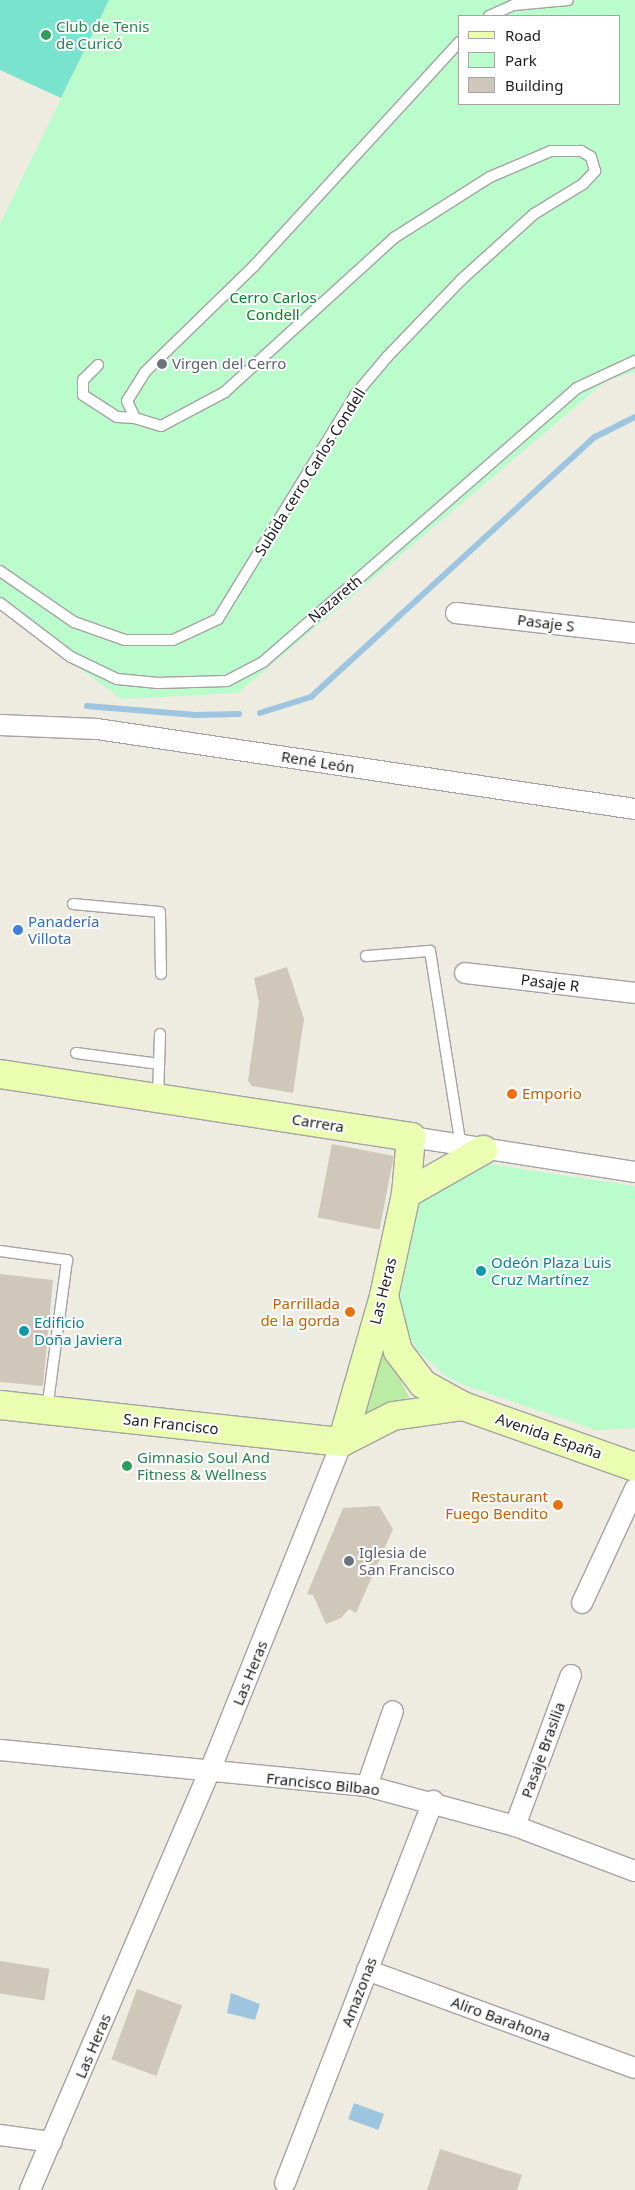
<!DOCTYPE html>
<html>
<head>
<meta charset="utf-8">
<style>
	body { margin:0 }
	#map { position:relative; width:635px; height:2190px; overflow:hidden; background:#eeece1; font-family:"Noto Sans",sans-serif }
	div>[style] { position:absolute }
	.grass>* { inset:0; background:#baeca3 }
	.park>* { inset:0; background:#bafccc }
	.pitch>* { inset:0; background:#7ae3ce }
	.water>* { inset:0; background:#9ec5df; transform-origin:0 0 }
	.stream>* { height:5.5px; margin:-2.75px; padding:0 2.75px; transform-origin:2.75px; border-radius:2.75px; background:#9ec5df }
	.building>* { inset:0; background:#cec7ba; transform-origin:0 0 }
	.roads { filter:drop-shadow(1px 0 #a3a3a3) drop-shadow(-1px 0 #a3a3a3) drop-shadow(0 1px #a3a3a3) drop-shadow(0 -1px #a3a3a3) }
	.service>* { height:10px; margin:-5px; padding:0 5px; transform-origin:5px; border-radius:5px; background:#fff }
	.minor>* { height:20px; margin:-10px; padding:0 10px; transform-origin:10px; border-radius:10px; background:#fff }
	.secondary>* { height:28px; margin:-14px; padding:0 14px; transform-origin:14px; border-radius:14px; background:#ebfdb1 }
	.dots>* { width:14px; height:14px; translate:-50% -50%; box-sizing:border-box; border:2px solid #fff; border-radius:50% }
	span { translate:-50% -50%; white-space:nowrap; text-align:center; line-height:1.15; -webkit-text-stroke:4px #fff; paint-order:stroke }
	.leisure-label { font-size:15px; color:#27864d }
	.left { translate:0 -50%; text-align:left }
	.park-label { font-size:15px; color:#058026 }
	.worship-label { font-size:15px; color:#5b616d }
	.street-label { font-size:15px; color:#1c1c1c }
	.shop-label { font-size:15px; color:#366cbe }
	.food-label { font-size:15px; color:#c56008 }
	.right { translate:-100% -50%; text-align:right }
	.culture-label { font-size:15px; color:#0d838f }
	.legend { position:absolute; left:458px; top:15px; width:162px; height:90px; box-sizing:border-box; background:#fff; border:1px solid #a4a4a4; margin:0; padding:6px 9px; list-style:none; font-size:15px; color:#1c1c1c }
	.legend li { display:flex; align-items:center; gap:10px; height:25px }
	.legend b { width:25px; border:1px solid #a4a4a4 }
</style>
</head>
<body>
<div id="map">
	<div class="grass">
		<div style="clip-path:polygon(382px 1343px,409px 1397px,358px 1419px)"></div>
	</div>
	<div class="park">
		<div style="clip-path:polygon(evenodd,109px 0,635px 0,635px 372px,606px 381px,238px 693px,121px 699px,0 609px,0 224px,109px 0,459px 16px,619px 16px,619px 104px,459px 104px,459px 16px)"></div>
		<div style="clip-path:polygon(483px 1163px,635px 1186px,635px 1428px,596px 1430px,464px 1385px,447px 1377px,418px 1351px,400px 1319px,399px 1302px,421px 1196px)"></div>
	</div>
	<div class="pitch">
		<div style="clip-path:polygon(0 0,109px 0,61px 98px,0 70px)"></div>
	</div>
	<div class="water">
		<div style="clip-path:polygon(231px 1993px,260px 2004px,255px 2020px,227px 2013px)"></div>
		<div style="left:354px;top:2103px;width:32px;height:17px;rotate:20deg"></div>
	</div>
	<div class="stream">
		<div style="left:87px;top:706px;width:109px;rotate:4.7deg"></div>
		<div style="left:196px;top:715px;width:43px;rotate:-1.3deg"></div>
		<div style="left:260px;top:713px;width:53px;rotate:-17.4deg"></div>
		<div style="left:311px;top:697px;width:385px;rotate:-42.5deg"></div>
		<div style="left:595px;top:437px;width:45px;rotate:-26.6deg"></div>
	</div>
	<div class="building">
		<div style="clip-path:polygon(287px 967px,304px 1019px,293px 1093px,252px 1086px,248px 1081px,259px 1002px,254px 978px)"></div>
		<div style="left:332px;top:1144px;width:63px;height:75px;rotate:11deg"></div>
		<div style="clip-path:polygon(0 1274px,53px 1280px,43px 1386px,0 1382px)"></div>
		<div style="clip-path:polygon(379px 1506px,393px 1529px,356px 1613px,349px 1609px,341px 1618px,326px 1624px,313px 1595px,307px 1594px,343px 1508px)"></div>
		<div style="left:0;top:1961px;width:50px;height:32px;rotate:9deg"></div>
		<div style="left:137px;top:1989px;width:48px;height:75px;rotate:20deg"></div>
		<div style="clip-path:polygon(440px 2149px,522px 2175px,517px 2190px,427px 2190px)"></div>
	</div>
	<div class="roads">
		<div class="service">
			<div style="left:489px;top:16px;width:27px;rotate:-24deg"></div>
			<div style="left:514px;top:5px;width:54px;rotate:-5.3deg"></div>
			<div style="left:98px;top:365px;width:21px;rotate:135deg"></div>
			<div style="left:83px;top:380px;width:15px;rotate:90deg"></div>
			<div style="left:83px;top:395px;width:40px;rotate:32.9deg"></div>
			<div style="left:117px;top:417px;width:18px;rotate:3deg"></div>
			<div style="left:0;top:571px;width:90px;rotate:34.6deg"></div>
			<div style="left:74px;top:622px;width:54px;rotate:19.4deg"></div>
			<div style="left:125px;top:640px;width:48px"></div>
			<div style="left:173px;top:640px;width:50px;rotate:-25deg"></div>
			<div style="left:218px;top:619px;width:263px;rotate:-58.5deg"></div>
			<div style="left:355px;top:395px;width:50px;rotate:-49.9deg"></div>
			<div style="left:387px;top:357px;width:107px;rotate:-46.1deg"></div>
			<div style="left:461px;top:280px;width:98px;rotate:-42.1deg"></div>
			<div style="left:534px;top:214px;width:57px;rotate:-31.5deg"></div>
			<div style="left:583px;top:184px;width:18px;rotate:-47deg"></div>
			<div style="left:595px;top:171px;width:15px;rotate:-106deg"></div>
			<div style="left:591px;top:157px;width:12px;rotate:-149deg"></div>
			<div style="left:581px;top:151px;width:30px;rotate:180deg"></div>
			<div style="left:551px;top:151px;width:66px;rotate:156.9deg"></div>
			<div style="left:490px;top:177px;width:114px;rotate:147.6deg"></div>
			<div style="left:394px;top:238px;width:229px;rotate:137.7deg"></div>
			<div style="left:225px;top:392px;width:72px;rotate:152deg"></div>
			<div style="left:161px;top:426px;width:27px;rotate:-163deg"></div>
			<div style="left:135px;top:418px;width:19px;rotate:-115deg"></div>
			<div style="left:127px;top:401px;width:34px;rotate:-58deg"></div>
			<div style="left:145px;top:372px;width:153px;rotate:-44.2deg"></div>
			<div style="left:255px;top:265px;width:302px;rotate:-47.5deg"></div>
			<div style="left:0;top:603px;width:89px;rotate:37.3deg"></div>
			<div style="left:71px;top:657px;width:51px;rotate:25.6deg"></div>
			<div style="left:117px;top:679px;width:41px;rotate:5.6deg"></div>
			<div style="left:158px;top:683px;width:69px;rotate:-1.7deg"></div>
			<div style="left:227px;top:681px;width:41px;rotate:-27.8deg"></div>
			<div style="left:263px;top:662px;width:417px;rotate:-41.1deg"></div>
			<div style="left:577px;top:388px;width:64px;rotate:-25deg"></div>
			<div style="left:73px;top:904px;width:87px;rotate:5.3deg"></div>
			<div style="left:160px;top:912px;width:62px;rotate:89.1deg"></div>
			<div style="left:366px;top:956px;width:64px;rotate:-4.5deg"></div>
			<div style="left:430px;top:951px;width:197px;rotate:81deg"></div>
			<div style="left:76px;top:1053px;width:84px;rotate:7.5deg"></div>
			<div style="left:158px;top:1098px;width:64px;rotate:-88.2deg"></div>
			<div style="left:0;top:1251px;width:68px;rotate:7.7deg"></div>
			<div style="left:67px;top:1260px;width:150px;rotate:97.6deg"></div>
		</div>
		<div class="minor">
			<div style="left:456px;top:613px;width:180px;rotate:6.4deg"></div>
			<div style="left:0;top:725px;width:97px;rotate:2.4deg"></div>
			<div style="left:97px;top:729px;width:544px;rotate:8.46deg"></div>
			<div style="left:465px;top:973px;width:171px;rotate:6.7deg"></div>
			<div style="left:411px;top:1137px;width:227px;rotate:8.9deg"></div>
			<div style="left:582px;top:1603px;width:126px;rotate:-65.1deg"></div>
			<div style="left:0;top:1750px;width:369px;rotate:5.6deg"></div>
			<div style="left:367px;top:1786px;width:153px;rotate:15.1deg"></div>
			<div style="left:515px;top:1826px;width:128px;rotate:20.6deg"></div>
			<div style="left:367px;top:1786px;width:79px;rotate:-70.9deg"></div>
			<div style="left:515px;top:1826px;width:161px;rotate:-69.7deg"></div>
			<div style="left:367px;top:1970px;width:285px;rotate:20.1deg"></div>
			<div style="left:0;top:2135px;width:52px;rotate:7.7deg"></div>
			<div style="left:285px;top:2183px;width:410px;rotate:-68.8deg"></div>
			<div style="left:30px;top:2190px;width:454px;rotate:-66.8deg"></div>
			<div style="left:209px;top:1773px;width:357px;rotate:-68.1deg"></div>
		</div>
		<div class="secondary">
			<div style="left:0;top:1074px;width:416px;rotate:8.7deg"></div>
			<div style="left:411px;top:1137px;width:57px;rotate:95deg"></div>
			<div style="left:406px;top:1194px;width:104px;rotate:102.2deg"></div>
			<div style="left:384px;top:1296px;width:152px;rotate:106deg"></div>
			<div style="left:406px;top:1194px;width:89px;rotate:-29.7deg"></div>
			<div style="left:384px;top:1296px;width:57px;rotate:75.7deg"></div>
			<div style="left:398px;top:1351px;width:41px;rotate:52.9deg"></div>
			<div style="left:423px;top:1384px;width:46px;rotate:28.8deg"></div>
			<div style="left:463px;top:1406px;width:182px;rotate:19.5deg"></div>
			<div style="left:0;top:1405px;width:344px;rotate:6.2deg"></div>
			<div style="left:342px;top:1442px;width:57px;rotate:-27deg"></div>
			<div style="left:393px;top:1416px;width:71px;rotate:-8.1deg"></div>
		</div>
	</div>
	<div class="dots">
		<div style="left:46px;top:35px;background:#2e9e5b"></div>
		<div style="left:162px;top:364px;background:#6b7280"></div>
		<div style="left:18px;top:930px;background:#3f7fe0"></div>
		<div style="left:512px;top:1094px;background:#e8710a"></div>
		<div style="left:481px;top:1271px;background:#0f9aa8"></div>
		<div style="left:350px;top:1312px;background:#e8710a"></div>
		<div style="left:24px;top:1331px;background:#0f9aa8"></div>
		<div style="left:127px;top:1466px;background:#2e9e5b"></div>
		<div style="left:558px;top:1505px;background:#e8710a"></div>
		<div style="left:349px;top:1561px;background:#6b7280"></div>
	</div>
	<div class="leisure-label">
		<span class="left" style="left:56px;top:35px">Club de Tenis<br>de Curicó</span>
		<span class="left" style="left:137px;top:1466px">Gimnasio Soul And<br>Fitness &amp; Wellness</span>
	</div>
	<div class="park-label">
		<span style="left:273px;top:306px">Cerro Carlos<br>Condell</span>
	</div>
	<div class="worship-label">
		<span class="left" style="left:172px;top:364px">Virgen del Cerro</span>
		<span class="left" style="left:359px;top:1561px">Iglesia de<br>San Francisco</span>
	</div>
	<div class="street-label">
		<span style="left:310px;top:472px;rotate:-58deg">Subida cerro Carlos Condell</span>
		<span style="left:335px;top:599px;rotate:-40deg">Nazareth</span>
		<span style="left:546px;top:623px;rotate:7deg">Pasaje S</span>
		<span style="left:318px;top:762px;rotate:9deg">René León</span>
		<span style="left:550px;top:983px;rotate:7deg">Pasaje R</span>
		<span style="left:318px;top:1123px;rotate:9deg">Carrera</span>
		<span style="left:383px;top:1291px;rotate:-76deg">Las Heras</span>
		<span style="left:171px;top:1424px;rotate:6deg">San Francisco</span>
		<span style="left:549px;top:1436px;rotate:19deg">Avenida España</span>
		<span style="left:250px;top:1673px;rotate:-68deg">Las Heras</span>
		<span style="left:543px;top:1750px;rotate:-70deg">Pasaje Brasilia</span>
		<span style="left:323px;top:1784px;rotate:6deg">Francisco Bilbao</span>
		<span style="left:359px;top:1992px;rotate:-69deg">Amazonas</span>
		<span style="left:501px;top:2019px;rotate:20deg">Aliro Barahona</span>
		<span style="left:93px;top:2046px;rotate:-67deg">Las Heras</span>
	</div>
	<div class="shop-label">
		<span class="left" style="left:28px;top:930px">Panadería<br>Villota</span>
	</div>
	<div class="food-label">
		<span class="left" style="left:522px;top:1094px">Emporio</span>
		<span class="right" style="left:340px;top:1312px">Parrillada<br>de la gorda</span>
		<span class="right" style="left:548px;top:1505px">Restaurant<br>Fuego Bendito</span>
	</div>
	<div class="culture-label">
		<span class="left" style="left:491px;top:1271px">Odeón Plaza Luis<br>Cruz Martínez</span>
		<span class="left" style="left:34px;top:1331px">Edificio<br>Doña Javiera</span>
	</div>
	<ul class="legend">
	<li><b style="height:6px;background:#ebfdb1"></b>Road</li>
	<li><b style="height:14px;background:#bafccc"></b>Park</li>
	<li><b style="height:14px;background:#cec7ba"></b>Building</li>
	</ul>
</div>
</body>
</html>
